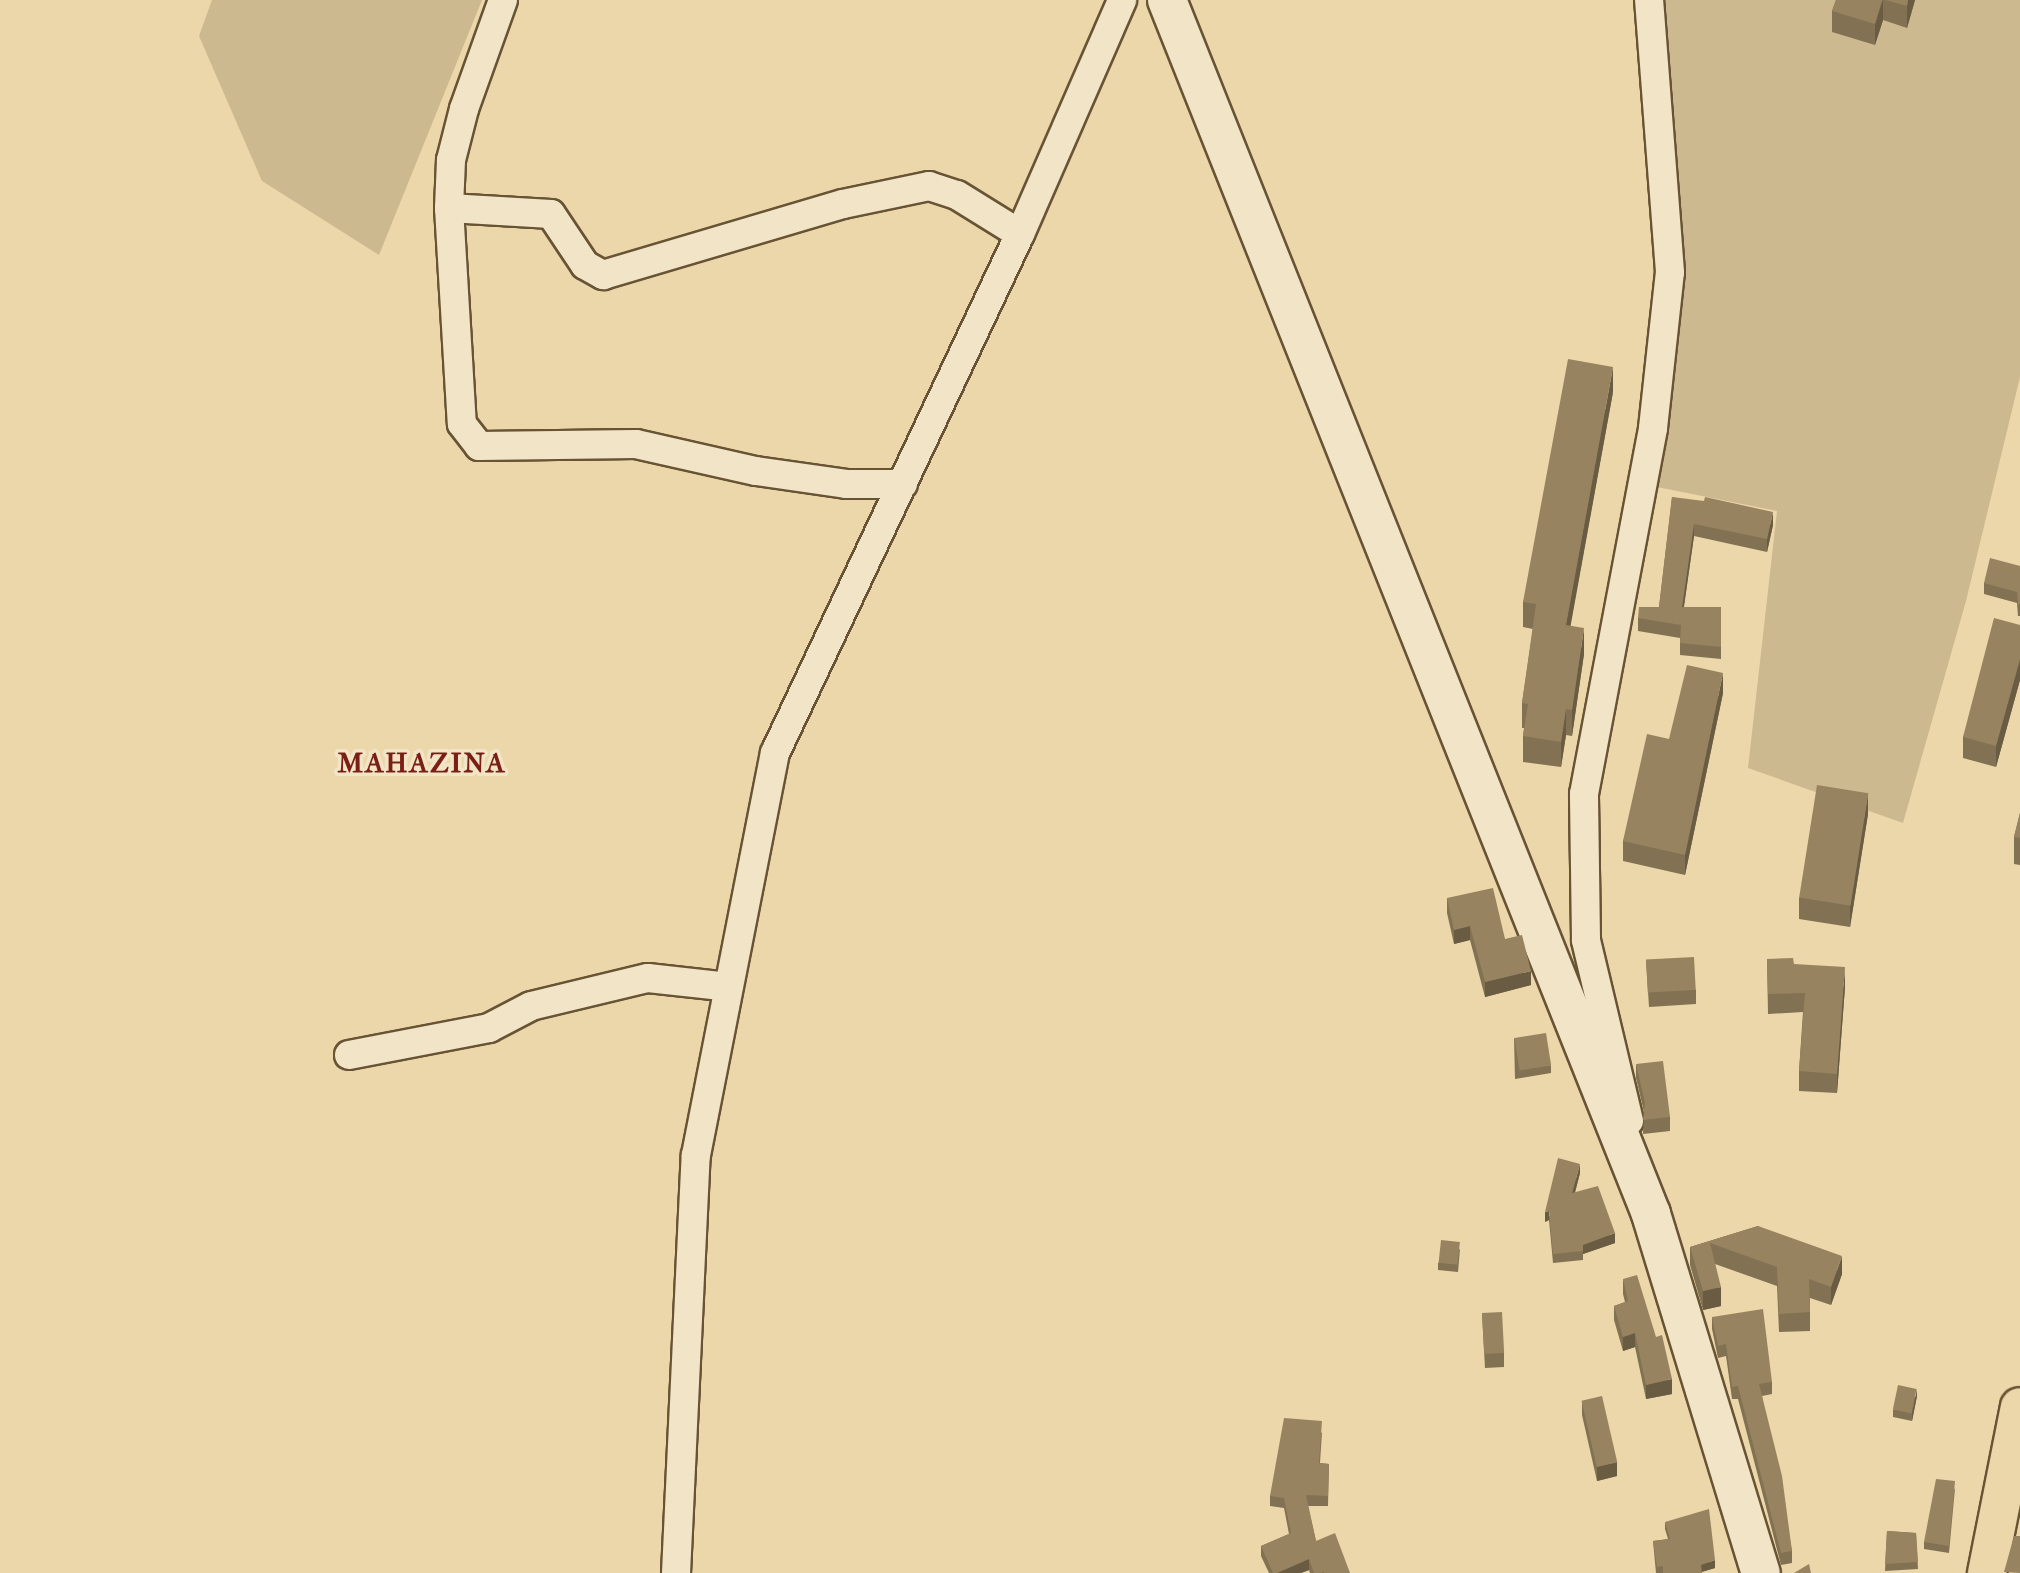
<!DOCTYPE html>
<html>
<head>
<meta charset="utf-8">
<style>
	body { margin:0 }
	#map { position:relative; width:2020px; height:1573px; overflow:hidden; background:#ebd7a9; font-family:"IM FELL French Canon",serif }
	div>[style] { position:absolute }
	.green>* { inset:0; background:#cdb98f }
	.roads { filter:drop-shadow(2px 0 #685435) drop-shadow(-2px 0 #685435) drop-shadow(0 2px #685435) drop-shadow(0 -2px #685435) }
	.minor>* { height:28px; margin:-14px; padding:0 14px; transform-origin:14px; border-radius:14px; background:#f2e5c7 }
	.secondary>* { height:38px; margin:-19px; padding:0 19px; transform-origin:19px; border-radius:19px; background:#f2e5c7 }
	.primary>* { height:38px; margin:-19px; padding:0 19px; transform-origin:19px; border-radius:19px; background:#ebd7a9 }
	.wall>* { inset:0; background:#827152 }
	.shaded-wall>* { inset:0; background:#6a5c42 }
	.building>* { inset:0; background:#97835f; transform-origin:0 0 }
	span { translate:-50% -50%; white-space:nowrap; text-align:center; line-height:1.15; -webkit-text-stroke:7px #f2e5c7; paint-order:stroke }
	.district-label { font-size:28px; color:#7a1f14; font-weight:700; letter-spacing:2px }
</style>
</head>
<body>
<div id="map">
	<div class="green">
		<div style="clip-path:polygon(212px 0,482px 0,379px 255px,262px 181px,199px 36px)"></div>
		<div style="clip-path:polygon(1649px 0,2020px 0,2020px 377px,1966px 601px,1903px 823px,1748px 768px,1777px 511px,1642px 484px,1661px 369px)"></div>
	</div>
	<div class="roads">
		<div class="minor">
			<div style="left:503px;top:0;width:116px;rotate:109.7deg"></div>
			<div style="left:464px;top:109px;width:53px;rotate:104.3deg"></div>
			<div style="left:451px;top:160px;width:48px;rotate:92.4deg"></div>
			<div style="left:449px;top:208px;width:216px;rotate:86.6deg"></div>
			<div style="left:462px;top:424px;width:28px;rotate:52deg"></div>
			<div style="left:479px;top:446px;width:157px;rotate:-0.7deg"></div>
			<div style="left:636px;top:444px;width:123px;rotate:12.7deg"></div>
			<div style="left:756px;top:471px;width:91px;rotate:8.2deg"></div>
			<div style="left:846px;top:484px;width:57px"></div>
			<div style="left:449px;top:208px;width:102px;rotate:3.4deg"></div>
			<div style="left:551px;top:214px;width:61px;rotate:56.3deg"></div>
			<div style="left:585px;top:265px;width:21px;rotate:29deg"></div>
			<div style="left:603px;top:275px;width:250px;rotate:-16.5deg"></div>
			<div style="left:843px;top:204px;width:88px;rotate:-11.8deg"></div>
			<div style="left:929px;top:186px;width:29px;rotate:18deg"></div>
			<div style="left:957px;top:195px;width:74px;rotate:31.8deg"></div>
			<div style="left:349px;top:1055px;width:143px;rotate:-10.9deg"></div>
			<div style="left:489px;top:1028px;width:47px;rotate:-27.6deg"></div>
			<div style="left:531px;top:1006px;width:120px;rotate:-13.5deg"></div>
			<div style="left:648px;top:978px;width:81px;rotate:6.3deg"></div>
			<div style="left:1629px;top:1121px;width:186px;rotate:-103.4deg"></div>
			<div style="left:1586px;top:940px;width:146px;rotate:-90.8deg"></div>
			<div style="left:1584px;top:794px;width:372px;rotate:-79.3deg"></div>
			<div style="left:1653px;top:428px;width:157px;rotate:-83.8deg"></div>
			<div style="left:1670px;top:272px;width:273px;rotate:-94.4deg"></div>
			<div style="left:676px;top:1573px;width:418px;rotate:-87.3deg"></div>
			<div style="left:696px;top:1155px;width:410px;rotate:-78.9deg"></div>
			<div style="left:775px;top:753px;width:574px;rotate:-64.73deg"></div>
			<div style="left:1020px;top:234px;width:255px;rotate:-66.4deg"></div>
		</div>
		<div class="secondary">
			<div style="left:1167px;top:0;width:1307px;rotate:68.26deg"></div>
			<div style="left:1651px;top:1214px;width:375px;rotate:73deg"></div>
		</div>
		<div class="primary">
			<div style="left:1987px;top:1573px;width:169px;rotate:-78.8deg"></div>
		</div>
	</div>
	<div class="wall">
		<div style="clip-path:polygon(1836px 0,1915px 0,1907px 28px,1883px 20px,1875px 45px,1832px 32px,1832px 11px)"></div>
		<div style="clip-path:polygon(1613px 392px,1570px 626px,1584px 654px,1572px 736px,1566px 735px,1561px 767px,1523px 762px,1523px 736px,1524px 728px,1522px 728px,1522px 703px,1533px 629px,1523px 627px,1523px 602px)"></div>
		<div style="clip-path:polygon(1672px 497px,1773px 525px,1767px 552px,1694px 536px,1684px 607px,1721px 607px,1721px 659px,1680px 655px,1680px 638px,1638px 631px,1638px 618px,1659px 607px)"></div>
		<div style="clip-path:polygon(2020px 566px,2020px 616px,2018px 616px,2017px 603px,1984px 594px,1984px 583px)"></div>
		<div style="clip-path:polygon(2020px 625px,2020px 680px,1996px 767px,1963px 758px,1963px 737px)"></div>
		<div style="clip-path:polygon(1723px 693px,1685px 875px,1623px 861px,1623px 841px,1669px 739px)"></div>
		<div style="clip-path:polygon(2020px 813px,2020px 865px,2014px 864px,2014px 837px)"></div>
		<div style="clip-path:polygon(1868px 814px,1850px 927px,1799px 919px,1799px 898px)"></div>
		<div style="clip-path:polygon(1447px 898px,1505px 939px,1531px 985px,1485px 997px,1470px 940px,1454px 944px,1447px 913px)"></div>
		<div style="clip-path:polygon(1767px 959px,1794px 964px,1845px 987px,1837px 1093px,1799px 1091px,1799px 1071px,1803px 1012px,1768px 1014px)"></div>
		<div style="clip-path:polygon(1646px 960px,1696px 990px,1696px 1004px,1649px 1007px)"></div>
		<div style="clip-path:polygon(1514px 1038px,1551px 1066px,1551px 1073px,1515px 1079px)"></div>
		<div style="clip-path:polygon(1636px 1064px,1670px 1117px,1670px 1131px,1643px 1134px,1644px 1112px,1636px 1078px)"></div>
		<div style="clip-path:polygon(1580px 1173px,1575px 1193px,1615px 1243px,1583px 1254px,1583px 1260px,1553px 1263px,1549px 1220px,1545px 1222px)"></div>
		<div style="clip-path:polygon(1758px 1226px,1842px 1274px,1831px 1305px,1810px 1298px,1810px 1331px,1779px 1332px,1777px 1286px,1715px 1264px,1721px 1306px,1703px 1310px,1690px 1265px,1690px 1247px)"></div>
		<div style="clip-path:polygon(1460px 1249px,1458px 1272px,1438px 1270px,1438px 1263px)"></div>
		<div style="clip-path:polygon(1623px 1279px,1672px 1394px,1646px 1399px,1635px 1347px,1623px 1351px,1614px 1320px,1614px 1306px,1625px 1302px,1623px 1294px)"></div>
		<div style="clip-path:polygon(1482px 1313px,1504px 1353px,1504px 1367px,1485px 1368px)"></div>
		<div style="clip-path:polygon(1712px 1317px,1772px 1382px,1772px 1394px,1762px 1396px,1792px 1551px,1792px 1563px,1781px 1565px,1738px 1399px,1732px 1399px,1726px 1356px,1718px 1358px,1712px 1329px)"></div>
		<div style="clip-path:polygon(1917px 1396px,1912px 1421px,1893px 1417px,1893px 1410px)"></div>
		<div style="clip-path:polygon(1582px 1401px,1617px 1476px,1597px 1481px,1582px 1415px)"></div>
		<div style="clip-path:polygon(1322px 1432px,1320px 1463px,1329px 1464px,1328px 1506px,1308px 1506px,1316px 1541px,1350px 1573px,1310px 1573px,1309px 1570px,1301px 1573px,1269px 1573px,1261px 1556px,1261px 1546px,1289px 1534px,1284px 1508px,1270px 1506px,1270px 1496px)"></div>
		<div style="clip-path:polygon(1955px 1488px,1949px 1553px,1924px 1549px,1924px 1542px)"></div>
		<div style="clip-path:polygon(1665px 1522px,1715px 1568px,1702px 1572px,1702px 1573px,1656px 1573px,1653px 1541px,1668px 1539px,1665px 1529px)"></div>
		<div style="clip-path:polygon(1887px 1531px,1916px 1533px,1918px 1569px,1885px 1571px)"></div>
	</div>
	<div class="shaded-wall">
		<div style="clip-path:polygon(1883px 0,1883px 20px,1875px 45px,1875px 24px)"></div>
		<div style="clip-path:polygon(1908px 0,1915px 0,1907px 28px,1907px 6px)"></div>
		<div style="clip-path:polygon(1613px 367px,1613px 392px,1566px 651px,1566px 625px)"></div>
		<div style="clip-path:polygon(1773px 512px,1773px 525px,1767px 552px,1767px 539px)"></div>
		<div style="clip-path:polygon(1694px 524px,1694px 536px,1682px 619px,1682px 607px)"></div>
		<div style="clip-path:polygon(1584px 628px,1584px 654px,1572px 736px,1572px 710px)"></div>
		<div style="clip-path:polygon(2020px 659px,2020px 680px,1996px 767px,1996px 746px)"></div>
		<div style="clip-path:polygon(1723px 673px,1723px 693px,1685px 875px,1685px 855px)"></div>
		<div style="clip-path:polygon(1566px 709px,1566px 735px,1561px 767px,1561px 742px)"></div>
		<div style="clip-path:polygon(1868px 793px,1868px 814px,1850px 927px,1850px 906px)"></div>
		<div style="clip-path:polygon(1470px 926px,1470px 940px,1454px 944px,1454px 930px)"></div>
		<div style="clip-path:polygon(1845px 967px,1845px 987px,1837px 1093px,1837px 1074px)"></div>
		<div style="clip-path:polygon(1531px 971px,1531px 985px,1485px 997px,1485px 982px)"></div>
		<div style="clip-path:polygon(1580px 1164px,1580px 1173px,1572px 1203px,1572px 1193px)"></div>
		<div style="clip-path:polygon(1549px 1211px,1549px 1220px,1545px 1222px,1545px 1212px)"></div>
		<div style="clip-path:polygon(1615px 1233px,1615px 1243px,1583px 1254px,1583px 1245px)"></div>
		<div style="clip-path:polygon(1842px 1256px,1842px 1274px,1831px 1305px,1831px 1287px)"></div>
		<div style="clip-path:polygon(1721px 1287px,1721px 1306px,1703px 1310px,1703px 1291px)"></div>
		<div style="clip-path:polygon(1635px 1333px,1635px 1347px,1623px 1351px,1623px 1337px)"></div>
		<div style="clip-path:polygon(1672px 1379px,1672px 1394px,1646px 1399px,1646px 1385px)"></div>
		<div style="clip-path:polygon(1917px 1389px,1917px 1396px,1912px 1421px,1912px 1414px)"></div>
		<div style="clip-path:polygon(1617px 1462px,1617px 1476px,1597px 1481px,1597px 1467px)"></div>
		<div style="clip-path:polygon(1309px 1559px,1309px 1570px,1301px 1573px,1277px 1573px)"></div>
		<div style="clip-path:polygon(1715px 1560px,1715px 1568px,1701px 1572px,1701px 1565px)"></div>
	</div>
	<div class="building">
		<div style="clip-path:polygon(1836px 0,1882px 0,1875px 24px,1832px 11px)"></div>
		<div style="clip-path:polygon(1885px 0,1908px 0,1907px 6px)"></div>
		<div style="clip-path:polygon(1568px 359px,1613px 367px,1566px 625px,1584px 628px,1572px 710px,1566px 709px,1561px 742px,1523px 736px,1528px 704px,1522px 703px,1536px 604px,1523px 602px)"></div>
		<div style="clip-path:polygon(1672px 497px,1704px 501px,1705px 497px,1773px 512px,1767px 539px,1694px 524px,1682px 607px,1721px 607px,1721px 647px,1680px 643px,1681px 625px,1638px 618px,1639px 607px,1659px 607px)"></div>
		<div style="clip-path:polygon(1990px 558px,2020px 566px,2020px 604px,2018px 605px,2017px 592px,1984px 583px)"></div>
		<div style="clip-path:polygon(1994px 618px,2020px 625px,2020px 659px,1996px 746px,1963px 737px)"></div>
		<div style="clip-path:polygon(1687px 665px,1723px 673px,1685px 855px,1623px 841px,1647px 734px,1669px 739px)"></div>
		<div style="left:1817px;top:785px;width:52px;height:114px;rotate:9deg"></div>
		<div style="clip-path:polygon(2020px 813px,2020px 838px,2014px 837px)"></div>
		<div style="clip-path:polygon(1493px 888px,1505px 939px,1522px 935px,1531px 971px,1485px 982px,1470px 926px,1454px 930px,1447px 898px)"></div>
		<div style="left:1694px;top:957px;width:33px;height:48px;rotate:87deg"></div>
		<div style="clip-path:polygon(1793px 958px,1794px 964px,1845px 967px,1837px 1074px,1799px 1071px,1805px 993px,1768px 994px,1767px 959px)"></div>
		<div style="left:1546px;top:1033px;width:33px;height:32px;rotate:81deg"></div>
		<div style="clip-path:polygon(1663px 1061px,1670px 1117px,1643px 1120px,1645px 1103px,1636px 1064px)"></div>
		<div style="clip-path:polygon(1558px 1158px,1580px 1164px,1572px 1193px,1598px 1186px,1615px 1233px,1583px 1245px,1583px 1251px,1553px 1254px,1549px 1211px,1545px 1212px)"></div>
		<div style="clip-path:polygon(1758px 1226px,1842px 1256px,1831px 1287px,1809px 1279px,1810px 1312px,1779px 1314px,1777px 1267px,1710px 1243px,1721px 1287px,1703px 1291px,1690px 1247px)"></div>
		<div style="left:1441px;top:1240px;width:19px;height:23px;rotate:6deg"></div>
		<div style="clip-path:polygon(1637px 1275px,1656px 1337px,1662px 1335px,1672px 1379px,1646px 1385px,1635px 1333px,1623px 1337px,1614px 1306px,1628px 1301px,1623px 1279px)"></div>
		<div style="clip-path:polygon(1763px 1309px,1772px 1382px,1759px 1384px,1782px 1476px,1792px 1551px,1781px 1553px,1738px 1386px,1732px 1387px,1726px 1344px,1718px 1346px,1712px 1317px)"></div>
		<div style="left:1502px;top:1312px;width:41px;height:20px;rotate:87deg"></div>
		<div style="left:1898px;top:1385px;width:19px;height:25px;rotate:12deg"></div>
		<div style="left:1602px;top:1396px;width:68px;height:21px;rotate:77deg"></div>
		<div style="clip-path:polygon(1284px 1418px,1322px 1421px,1319px 1463px,1329px 1464px,1328px 1496px,1306px 1495px,1316px 1541px,1335px 1533px,1350px 1573px,1324px 1573px,1324px 1572px,1320px 1573px,1314px 1573px,1309px 1559px,1277px 1573px,1273px 1573px,1261px 1546px,1291px 1533px,1284px 1498px,1270px 1496px)"></div>
		<div style="clip-path:polygon(1936px 1479px,1955px 1481px,1949px 1546px,1924px 1542px)"></div>
		<div style="clip-path:polygon(1709px 1509px,1715px 1560px,1701px 1565px,1702px 1573px,1663px 1573px,1663px 1566px,1657px 1567px,1653px 1541px,1670px 1539px,1665px 1522px)"></div>
		<div style="clip-path:polygon(1887px 1531px,1916px 1533px,1918px 1562px,1885px 1564px)"></div>
		<div style="clip-path:polygon(2014px 1536px,2020px 1536px,2020px 1573px,2004px 1572px)"></div>
		<div style="clip-path:polygon(1809px 1564px,1811px 1573px,1794px 1573px)"></div>
	</div>
	<div class="district-label">
		<span style="left:422px;top:763px">MAHAZINA</span>
	</div>
</div>
</body>
</html>
